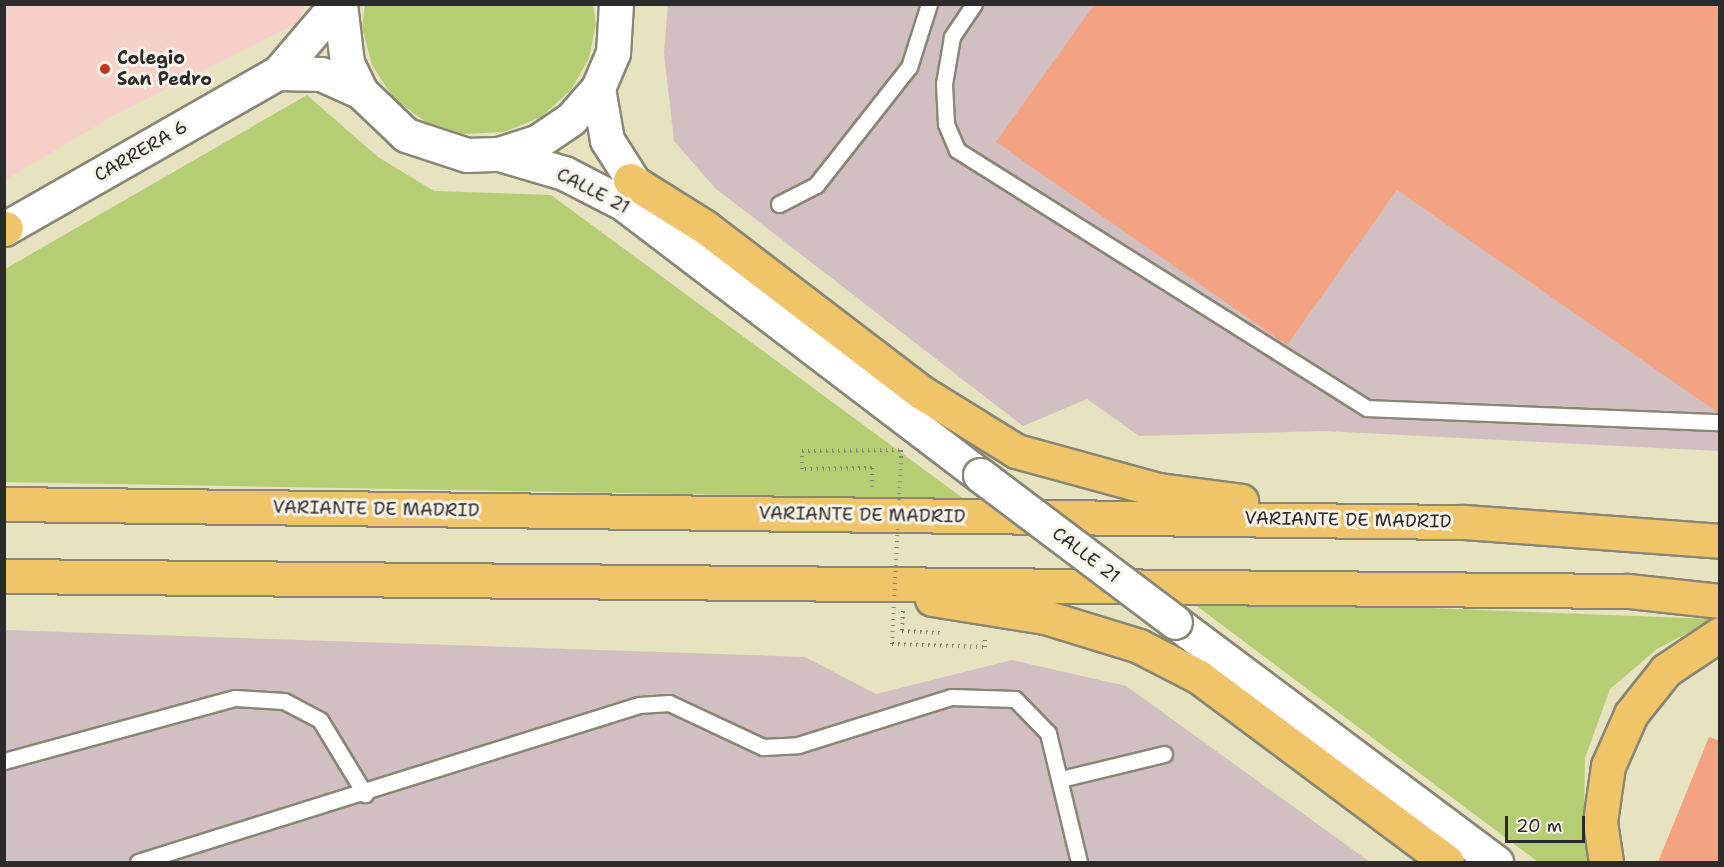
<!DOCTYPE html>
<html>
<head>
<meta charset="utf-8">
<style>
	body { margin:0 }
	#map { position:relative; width:1724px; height:867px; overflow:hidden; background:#e7e2c0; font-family:"Shantell Sans",sans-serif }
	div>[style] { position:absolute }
	.built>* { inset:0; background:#f7d1c9 }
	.industrial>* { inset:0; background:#d2bfc1 }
	.green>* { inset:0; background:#b6ce73 }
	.building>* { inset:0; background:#f3a382 }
	.path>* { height:4px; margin-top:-2px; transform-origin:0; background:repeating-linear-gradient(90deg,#898676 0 1.5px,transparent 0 6px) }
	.roads { filter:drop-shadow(2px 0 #898676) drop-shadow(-2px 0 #898676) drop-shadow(0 2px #898676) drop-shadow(0 -2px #898676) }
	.service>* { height:15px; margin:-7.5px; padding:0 7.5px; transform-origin:7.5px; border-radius:7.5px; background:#fff }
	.tertiary>* { height:33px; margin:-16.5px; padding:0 16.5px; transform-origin:16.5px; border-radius:16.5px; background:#fff }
	.primary>* { height:33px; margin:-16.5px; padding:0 16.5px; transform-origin:16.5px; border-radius:16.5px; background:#f0c469 }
	.path-bridge>* { height:4px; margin-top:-2px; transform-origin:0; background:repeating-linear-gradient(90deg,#898676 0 1.5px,transparent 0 6px) }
	.bridges { filter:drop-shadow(2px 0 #898676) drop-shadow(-2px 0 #898676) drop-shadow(0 2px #898676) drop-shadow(0 -2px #898676) }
	.tertiary-bridge>* { height:33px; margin:-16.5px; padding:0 16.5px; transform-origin:16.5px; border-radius:16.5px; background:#fff }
	.dots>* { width:16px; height:16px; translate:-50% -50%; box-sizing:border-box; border:3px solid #f7f3e8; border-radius:50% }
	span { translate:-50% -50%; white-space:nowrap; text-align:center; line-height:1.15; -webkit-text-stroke:6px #f7f3e8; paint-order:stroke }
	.poi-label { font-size:18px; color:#2b2b2b; font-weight:700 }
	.left { translate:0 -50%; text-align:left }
	.street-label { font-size:18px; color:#2b2b2b }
	.frame { position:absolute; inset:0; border:6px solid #2b2b2b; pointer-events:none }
	.scale { position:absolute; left:1505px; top:816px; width:80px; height:27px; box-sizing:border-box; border:3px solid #2b2b2b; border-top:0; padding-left:8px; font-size:18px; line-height:21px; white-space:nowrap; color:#2b2b2b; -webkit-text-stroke:4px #f7f3e8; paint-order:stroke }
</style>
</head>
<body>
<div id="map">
	<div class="built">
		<div style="clip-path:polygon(4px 5px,5px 4px,304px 5px,297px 23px,113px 116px,5px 180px)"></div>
	</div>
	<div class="industrial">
		<div style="clip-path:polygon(668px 4px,1719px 5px,1719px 451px,1324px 431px,1139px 436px,1087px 399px,1023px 426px,715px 188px,674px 141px,664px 53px)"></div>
		<div style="clip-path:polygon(5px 630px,805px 657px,876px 694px,1012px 660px,1126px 686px,1370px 862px,5px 862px)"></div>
	</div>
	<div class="green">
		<div style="clip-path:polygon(365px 4px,593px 5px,596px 23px,589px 58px,571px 90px,541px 117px,504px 132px,464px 134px,426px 122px,394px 99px,372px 65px,362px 27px)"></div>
		<div style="clip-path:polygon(307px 95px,378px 157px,434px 191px,551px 195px,964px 499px,5px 482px,5px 269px)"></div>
		<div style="clip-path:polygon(1194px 604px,1429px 608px,1714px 619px,1657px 649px,1610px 689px,1585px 758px,1584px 823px,1591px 862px,1538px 862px)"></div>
	</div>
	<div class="building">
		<div style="clip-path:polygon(1094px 5px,1720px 5px,1720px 414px,1397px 190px,1287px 345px,996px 142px)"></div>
		<div style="clip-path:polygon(1709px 737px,1720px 741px,1720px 862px,1658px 862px)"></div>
	</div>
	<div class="path">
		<div style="left:872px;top:487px;width:19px;rotate:-90deg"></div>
		<div style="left:872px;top:468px;width:70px;rotate:179.2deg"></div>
		<div style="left:802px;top:469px;width:18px;rotate:-90deg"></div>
		<div style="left:802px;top:451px;width:99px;rotate:-0.6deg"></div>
		<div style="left:901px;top:450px;width:11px;rotate:90deg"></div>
		<div style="left:903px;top:611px;width:20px;rotate:93deg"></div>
		<div style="left:902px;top:631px;width:38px;rotate:3deg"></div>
		<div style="left:892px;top:644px;width:93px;rotate:1.8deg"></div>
		<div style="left:985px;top:647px;width:11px;rotate:-90deg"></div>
	</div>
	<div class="roads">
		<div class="service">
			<div style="left:974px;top:4px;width:40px;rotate:124deg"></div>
			<div style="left:952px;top:37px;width:48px;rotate:99.7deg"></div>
			<div style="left:944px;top:84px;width:40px;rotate:87.1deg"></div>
			<div style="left:946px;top:124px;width:28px;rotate:67deg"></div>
			<div style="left:957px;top:150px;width:484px;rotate:32.2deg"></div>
			<div style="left:1367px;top:408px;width:353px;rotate:2.3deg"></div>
			<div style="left:779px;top:204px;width:42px;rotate:-27.2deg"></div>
			<div style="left:816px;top:185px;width:150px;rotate:-51.8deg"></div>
			<div style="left:909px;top:67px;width:66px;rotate:-72.4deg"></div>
			<div style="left:4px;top:761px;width:239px;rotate:-15.3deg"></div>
			<div style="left:235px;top:698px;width:49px;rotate:3.5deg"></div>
			<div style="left:284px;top:701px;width:41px;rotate:27.8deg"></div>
			<div style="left:320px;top:720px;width:87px;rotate:58.7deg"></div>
			<div style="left:1061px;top:779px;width:106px;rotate:-13.6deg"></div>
			<div style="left:138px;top:862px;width:525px;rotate:-17.4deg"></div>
			<div style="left:639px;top:705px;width:30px;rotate:-4deg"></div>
			<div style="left:669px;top:703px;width:104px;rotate:25.1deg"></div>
			<div style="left:763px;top:747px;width:35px;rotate:-3deg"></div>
			<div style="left:798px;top:745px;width:160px;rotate:-17.4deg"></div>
			<div style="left:951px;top:697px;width:64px;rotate:1.8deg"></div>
			<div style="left:1015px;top:699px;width:47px;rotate:45.9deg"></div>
			<div style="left:1048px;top:733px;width:133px;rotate:76.5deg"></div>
		</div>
		<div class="tertiary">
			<div style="left:340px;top:4px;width:59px;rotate:83.2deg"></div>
			<div style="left:347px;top:63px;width:32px;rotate:64deg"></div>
			<div style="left:361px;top:92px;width:62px;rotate:43.7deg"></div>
			<div style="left:406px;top:135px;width:64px;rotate:18.2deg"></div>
			<div style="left:467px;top:155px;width:32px;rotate:-2deg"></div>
			<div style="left:499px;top:154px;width:40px;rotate:-18deg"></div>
			<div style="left:537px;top:142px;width:41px;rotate:-34.1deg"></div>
			<div style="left:571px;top:119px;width:41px;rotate:-48.9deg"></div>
			<div style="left:598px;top:88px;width:38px;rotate:-67deg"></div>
			<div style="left:613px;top:53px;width:49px;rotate:-86.5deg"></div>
			<div style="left:278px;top:73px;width:43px;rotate:1.3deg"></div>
			<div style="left:321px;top:74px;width:44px;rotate:24.2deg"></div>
			<div style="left:598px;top:88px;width:53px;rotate:80.2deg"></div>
			<div style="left:607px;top:140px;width:75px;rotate:57.6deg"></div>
			<div style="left:499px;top:154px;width:68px;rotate:16.3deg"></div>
			<div style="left:564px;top:173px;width:68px;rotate:27.3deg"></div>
			<div style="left:624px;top:204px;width:447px;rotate:37.3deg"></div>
			<div style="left:4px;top:229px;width:315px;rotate:-29.7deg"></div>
			<div style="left:278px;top:73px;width:91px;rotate:-49.5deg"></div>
			<div style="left:1175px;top:622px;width:401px;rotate:36.8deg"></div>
		</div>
		<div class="primary">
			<div style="left:630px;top:180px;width:89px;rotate:32.1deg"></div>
			<div style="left:705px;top:227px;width:272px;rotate:37.4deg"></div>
			<div style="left:921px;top:392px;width:112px;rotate:31.8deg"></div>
			<div style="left:1016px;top:451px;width:148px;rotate:15.3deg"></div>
			<div style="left:1159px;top:490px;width:83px;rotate:7.6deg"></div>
			<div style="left:4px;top:229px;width:2px;rotate:-27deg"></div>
			<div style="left:4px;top:504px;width:1460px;rotate:0.71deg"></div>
			<div style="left:1464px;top:522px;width:257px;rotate:4.2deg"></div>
			<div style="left:4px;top:576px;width:1624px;rotate:0.53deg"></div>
			<div style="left:1628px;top:591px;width:93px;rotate:6.2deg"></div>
			<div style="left:932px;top:599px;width:114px;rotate:9.1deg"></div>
			<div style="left:1045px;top:617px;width:98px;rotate:17.1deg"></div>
			<div style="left:1139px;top:646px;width:68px;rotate:27.3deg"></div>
			<div style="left:1199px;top:677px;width:309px;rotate:36.7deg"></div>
			<div style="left:1606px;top:862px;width:40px;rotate:-98.5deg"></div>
			<div style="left:1600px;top:822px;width:57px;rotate:-81.9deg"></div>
			<div style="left:1608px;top:766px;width:57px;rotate:-66.1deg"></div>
			<div style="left:1631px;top:714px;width:56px;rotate:-51.5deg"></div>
			<div style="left:1666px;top:670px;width:65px;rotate:-33.7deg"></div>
		</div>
	</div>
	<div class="path-bridge">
		<div style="left:892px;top:644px;width:183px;rotate:-87.2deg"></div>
	</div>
	<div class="bridges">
		<div class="tertiary-bridge">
			<div style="left:980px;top:475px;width:244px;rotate:37deg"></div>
		</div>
	</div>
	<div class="dots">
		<div style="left:105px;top:69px;background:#c8321e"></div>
	</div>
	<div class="poi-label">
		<span class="left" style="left:117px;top:69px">Colegio<br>San Pedro</span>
	</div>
	<div class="street-label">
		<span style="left:141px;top:151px;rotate:-30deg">CARRERA 6</span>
		<span style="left:593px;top:191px;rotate:27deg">CALLE 21</span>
		<span style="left:376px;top:509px;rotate:1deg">VARIANTE DE MADRID</span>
		<span style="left:862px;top:515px;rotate:1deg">VARIANTE DE MADRID</span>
		<span style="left:1348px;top:520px;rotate:1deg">VARIANTE DE MADRID</span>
		<span style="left:1086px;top:555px;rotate:37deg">CALLE 21</span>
	</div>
	<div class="frame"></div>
	<div class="scale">20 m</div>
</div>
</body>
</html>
